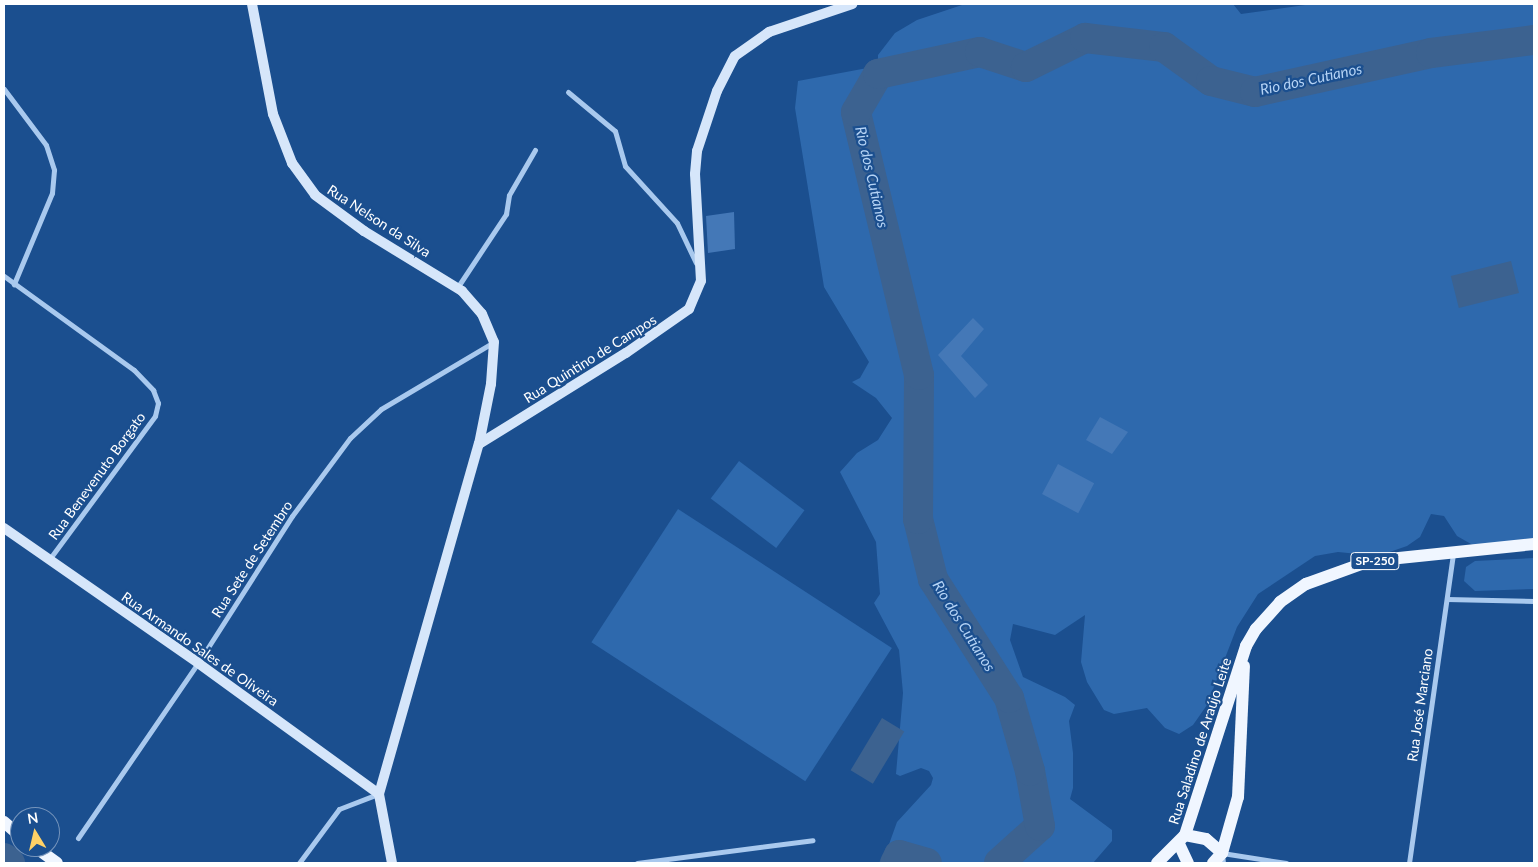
<!DOCTYPE html>
<html>
<head>
<meta charset="utf-8">
<style>
	body { margin:0 }
	#map { position:relative; width:1538px; height:867px; overflow:hidden; background:#1b4f8f; font-family:Lato,sans-serif }
	div>[style] { position:absolute }
	.green>* { inset:0; background:#2e69ad; transform-origin:0 0 }
	.water>* { inset:0; background:#3c6290; transform-origin:0 0 }
	.river>* { height:30px; margin:-15px; padding:0 15px; transform-origin:15px; border-radius:15px; background:#3c6290 }
	.building>* { inset:0; background:#4478b7; transform-origin:0 0 }
	.street>* { height:5px; margin:-2.5px; padding:0 2.5px; transform-origin:2.5px; border-radius:2.5px; background:#a9c9ee }
	.secondary>* { height:10px; margin:-5px; padding:0 5px; transform-origin:5px; border-radius:5px; background:#d6e6fa }
	.primary>* { height:12px; margin:-6px; padding:0 6px; transform-origin:6px; border-radius:6px; background:#f0f6ff }
	span { translate:-50% -50%; white-space:nowrap; text-align:center; line-height:1.15; -webkit-text-stroke:4.5px #1b4f8f; paint-order:stroke }
	.shield-label span { padding:1px 4px; background:#1b4f8f; border:1px solid; border-radius:4px; -webkit-text-stroke-width:0 }
	.shield-label { font-size:12px; color:#fff; font-weight:700 }
	.street-label { font-size:14px; color:#fff }
	.water-label { font-size:15px; color:#b5d3f5; font-style:italic }
	.frame { position:absolute; inset:0; border:5px solid #fff; pointer-events:none }
	.north { position:absolute; left:10px; top:807px; width:50px; height:50px; box-sizing:border-box; background:#1b4f8f; border:1px solid #7695bc; border-radius:50%; rotate:351deg; font-size:14px; font-weight:700; line-height:20px; text-align:center; color:#fff }
	.north::after { content:''; display:block; margin:auto; width:18px; height:22px; background:#ffd166; clip-path:polygon(50% 0,100% 100%,50% 72%,0 100%) }
</style>
</head>
<body>
<div id="map">
	<div class="green">
		<div style="clip-path:polygon(965px 4px,1233px 4px,1241px 14px,1312px 4px,1534px 4px,1534px 543px,1478px 548px,1457px 536px,1444px 516px,1431px 514px,1420px 537px,1407px 546px,1378px 556px,1338px 552px,1315px 556px,1258px 594px,1237px 627px,1207px 705px,1193px 725px,1179px 734px,1165px 728px,1147px 708px,1114px 714px,1104px 710px,1087px 682px,1081px 662px,1085px 615px,1055px 635px,1013px 624px,1010px 640px,1023px 677px,1065px 697px,1075px 705px,1069px 721px,1073px 753px,1073px 788px,1070px 799px,1112px 830px,1112px 841px,1093px 863px,874px 863px,883px 861px,897px 822px,931px 785px,933px 778px,929px 771px,921px 768px,900px 776px,896px 774px,903px 693px,899px 650px,874px 603px,880px 594px,876px 542px,840px 472px,857px 453px,878px 440px,892px 418px,876px 398px,852px 382px,860px 378px,869px 362px,824px 287px,795px 108px,798px 81px,878px 66px,878px 55px,895px 33px,917px 20px)"></div>
		<div style="left:739px;top:461px;width:82px;height:47px;rotate:37deg"></div>
		<div style="left:678px;top:509px;width:255px;height:159px;rotate:33deg"></div>
		<div style="clip-path:polygon(1534px 558px,1534px 589px,1475px 591px,1464px 581px,1466px 567px,1475px 561px)"></div>
	</div>
	<div class="water">
		<div style="left:1511px;top:261px;width:33px;height:62px;rotate:76deg"></div>
		<div style="left:882px;top:718px;width:26px;height:61px;rotate:31deg"></div>
	</div>
	<div class="river">
		<div style="left:4px;top:858px;width:8px;rotate:40deg"></div>
		<div style="left:895px;top:863px;width:9px;rotate:-63deg"></div>
		<div style="left:899px;top:855px;width:29px;rotate:16deg"></div>
		<div style="left:999px;top:863px;width:55px;rotate:-42.1deg"></div>
		<div style="left:1040px;top:826px;width:56px;rotate:-100.3deg"></div>
		<div style="left:1030px;top:771px;width:76px;rotate:-106deg"></div>
		<div style="left:1009px;top:698px;width:141px;rotate:-122.6deg"></div>
		<div style="left:933px;top:579px;width:62px;rotate:-104deg"></div>
		<div style="left:918px;top:519px;width:144px;rotate:-89.6deg"></div>
		<div style="left:919px;top:375px;width:270px;rotate:-103.5deg"></div>
		<div style="left:856px;top:112px;width:44px;rotate:-59.9deg"></div>
		<div style="left:878px;top:74px;width:104px;rotate:-12.2deg"></div>
		<div style="left:980px;top:52px;width:48px;rotate:18.1deg"></div>
		<div style="left:1026px;top:67px;width:66px;rotate:-26.2deg"></div>
		<div style="left:1085px;top:38px;width:80px;rotate:6.5deg"></div>
		<div style="left:1164px;top:47px;width:58px;rotate:35.9deg"></div>
		<div style="left:1211px;top:81px;width:45px;rotate:14deg"></div>
		<div style="left:1255px;top:92px;width:180px;rotate:-12.5deg"></div>
		<div style="left:1431px;top:53px;width:104px;rotate:-7.2deg"></div>
	</div>
	<div class="building">
		<div style="clip-path:polygon(734px 212px,735px 249px,708px 253px,706px 216px)"></div>
		<div style="clip-path:polygon(973px 318px,984px 329px,961px 356px,988px 385px,975px 398px,938px 355px)"></div>
		<div style="clip-path:polygon(1100px 417px,1128px 432px,1112px 454px,1086px 440px)"></div>
		<div style="left:1058px;top:464px;width:41px;height:34px;rotate:28deg"></div>
	</div>
	<div class="street">
		<div style="left:4px;top:89px;width:70px;rotate:53.1deg"></div>
		<div style="left:46px;top:145px;width:26px;rotate:72deg"></div>
		<div style="left:54px;top:170px;width:23px;rotate:95deg"></div>
		<div style="left:52px;top:193px;width:99px;rotate:112.7deg"></div>
		<div style="left:568px;top:92px;width:61px;rotate:39.7deg"></div>
		<div style="left:615px;top:131px;width:36px;rotate:74deg"></div>
		<div style="left:625px;top:166px;width:77px;rotate:47.6deg"></div>
		<div style="left:677px;top:223px;width:44px;rotate:64.6deg"></div>
		<div style="left:4px;top:276px;width:160px;rotate:35.9deg"></div>
		<div style="left:134px;top:370px;width:28px;rotate:46deg"></div>
		<div style="left:153px;top:390px;width:14px;rotate:69deg"></div>
		<div style="left:158px;top:403px;width:13px;rotate:103deg"></div>
		<div style="left:155px;top:416px;width:179px;rotate:126.4deg"></div>
		<div style="left:457px;top:288px;width:89px;rotate:-56.5deg"></div>
		<div style="left:506px;top:214px;width:19px;rotate:-81deg"></div>
		<div style="left:509px;top:195px;width:52px;rotate:-60deg"></div>
		<div style="left:1447px;top:599px;width:87px;rotate:1.3deg"></div>
		<div style="left:78px;top:838px;width:212px;rotate:-55.6deg"></div>
		<div style="left:198px;top:663px;width:174px;rotate:-57.4deg"></div>
		<div style="left:292px;top:516px;width:97px;rotate:-53.4deg"></div>
		<div style="left:350px;top:438px;width:42px;rotate:-43.1deg"></div>
		<div style="left:381px;top:409px;width:131px;rotate:-30.7deg"></div>
		<div style="left:299px;top:863px;width:67px;rotate:-53.5deg"></div>
		<div style="left:339px;top:809px;width:42px;rotate:-21deg"></div>
		<div style="left:637px;top:863px;width:177px;rotate:-7.4deg"></div>
		<div style="left:1223px;top:863px;width:10px;rotate:-96deg"></div>
		<div style="left:1222px;top:853px;width:65px;rotate:8.9deg"></div>
		<div style="left:1409px;top:863px;width:314px;rotate:-81.9deg"></div>
	</div>
	<div class="secondary">
		<div style="left:252px;top:4px;width:112px;rotate:79.2deg"></div>
		<div style="left:273px;top:114px;width:53px;rotate:68.8deg"></div>
		<div style="left:292px;top:163px;width:39px;rotate:54deg"></div>
		<div style="left:315px;top:195px;width:61px;rotate:36.3deg"></div>
		<div style="left:364px;top:231px;width:115px;rotate:31.5deg"></div>
		<div style="left:462px;top:291px;width:30px;rotate:49deg"></div>
		<div style="left:482px;top:314px;width:30px;rotate:67deg"></div>
		<div style="left:494px;top:342px;width:42px;rotate:94.1deg"></div>
		<div style="left:491px;top:384px;width:61px;rotate:101.3deg"></div>
		<div style="left:4px;top:528px;width:236px;rotate:34.8deg"></div>
		<div style="left:198px;top:663px;width:223px;rotate:35.9deg"></div>
		<div style="left:392px;top:863px;width:70px;rotate:-100.7deg"></div>
		<div style="left:379px;top:794px;width:364px;rotate:-74.1deg"></div>
		<div style="left:479px;top:444px;width:173px;rotate:-31.8deg"></div>
		<div style="left:626px;top:353px;width:77px;rotate:-34.9deg"></div>
		<div style="left:689px;top:309px;width:30px;rotate:-67deg"></div>
		<div style="left:701px;top:281px;width:107px;rotate:-93.2deg"></div>
		<div style="left:695px;top:174px;width:23px;rotate:-85deg"></div>
		<div style="left:697px;top:151px;width:63px;rotate:-71.6deg"></div>
		<div style="left:717px;top:91px;width:39px;rotate:-63deg"></div>
		<div style="left:735px;top:56px;width:42px;rotate:-35.2deg"></div>
		<div style="left:769px;top:32px;width:88px;rotate:-18.6deg"></div>
	</div>
	<div class="primary">
		<div style="left:4px;top:822px;width:21px;rotate:41deg"></div>
		<div style="left:1185px;top:835px;width:21px;rotate:11deg"></div>
		<div style="left:1206px;top:839px;width:21px;rotate:41deg"></div>
		<div style="left:1179px;top:844px;width:21px;rotate:65deg"></div>
		<div style="left:35px;top:847px;width:27px;rotate:36deg"></div>
		<div style="left:1157px;top:863px;width:40px;rotate:-45deg"></div>
		<div style="left:1185px;top:835px;width:199px;rotate:-72.1deg"></div>
		<div style="left:1246px;top:646px;width:20px;rotate:-60deg"></div>
		<div style="left:1256px;top:629px;width:36px;rotate:-48deg"></div>
		<div style="left:1280px;top:602px;width:32px;rotate:-35deg"></div>
		<div style="left:1306px;top:584px;width:68px;rotate:-19.8deg"></div>
		<div style="left:1370px;top:561px;width:165px;rotate:-5.9deg"></div>
		<div style="left:1213px;top:863px;width:13px;rotate:-48deg"></div>
		<div style="left:1222px;top:853px;width:58px;rotate:-74.1deg"></div>
		<div style="left:1238px;top:797px;width:131px;rotate:-87.4deg"></div>
	</div>
	<div class="shield-label">
		<span style="left:1375px;top:561px">SP-250</span>
	</div>
	<div class="street-label">
		<span style="left:379px;top:221px;rotate:33deg">Rua Nelson da Silva</span>
		<span style="left:590px;top:359px;rotate:-32deg">Rua Quintino de Campos</span>
		<span style="left:97px;top:476px;rotate:-54deg">Rua Benevenuto Borgato</span>
		<span style="left:252px;top:559px;rotate:-57deg">Rua Sete de Setembro</span>
		<span style="left:200px;top:649px;rotate:35deg">Rua Armando Sales de Oliveira</span>
		<span style="left:1420px;top:705px;rotate:-82deg">Rua José Marciano</span>
		<span style="left:1200px;top:741px;rotate:-72deg">Rua Saladino de Araújo Leite</span>
	</div>
	<div class="water-label">
		<span style="left:1311px;top:79px;rotate:-12deg">Rio dos Cutianos</span>
		<span style="left:872px;top:177px;rotate:77deg">Rio dos Cutianos</span>
		<span style="left:964px;top:626px;rotate:58deg">Rio dos Cutianos</span>
	</div>
	<div class="frame"></div>
	<div class="north">N</div>
</div>
</body>
</html>
